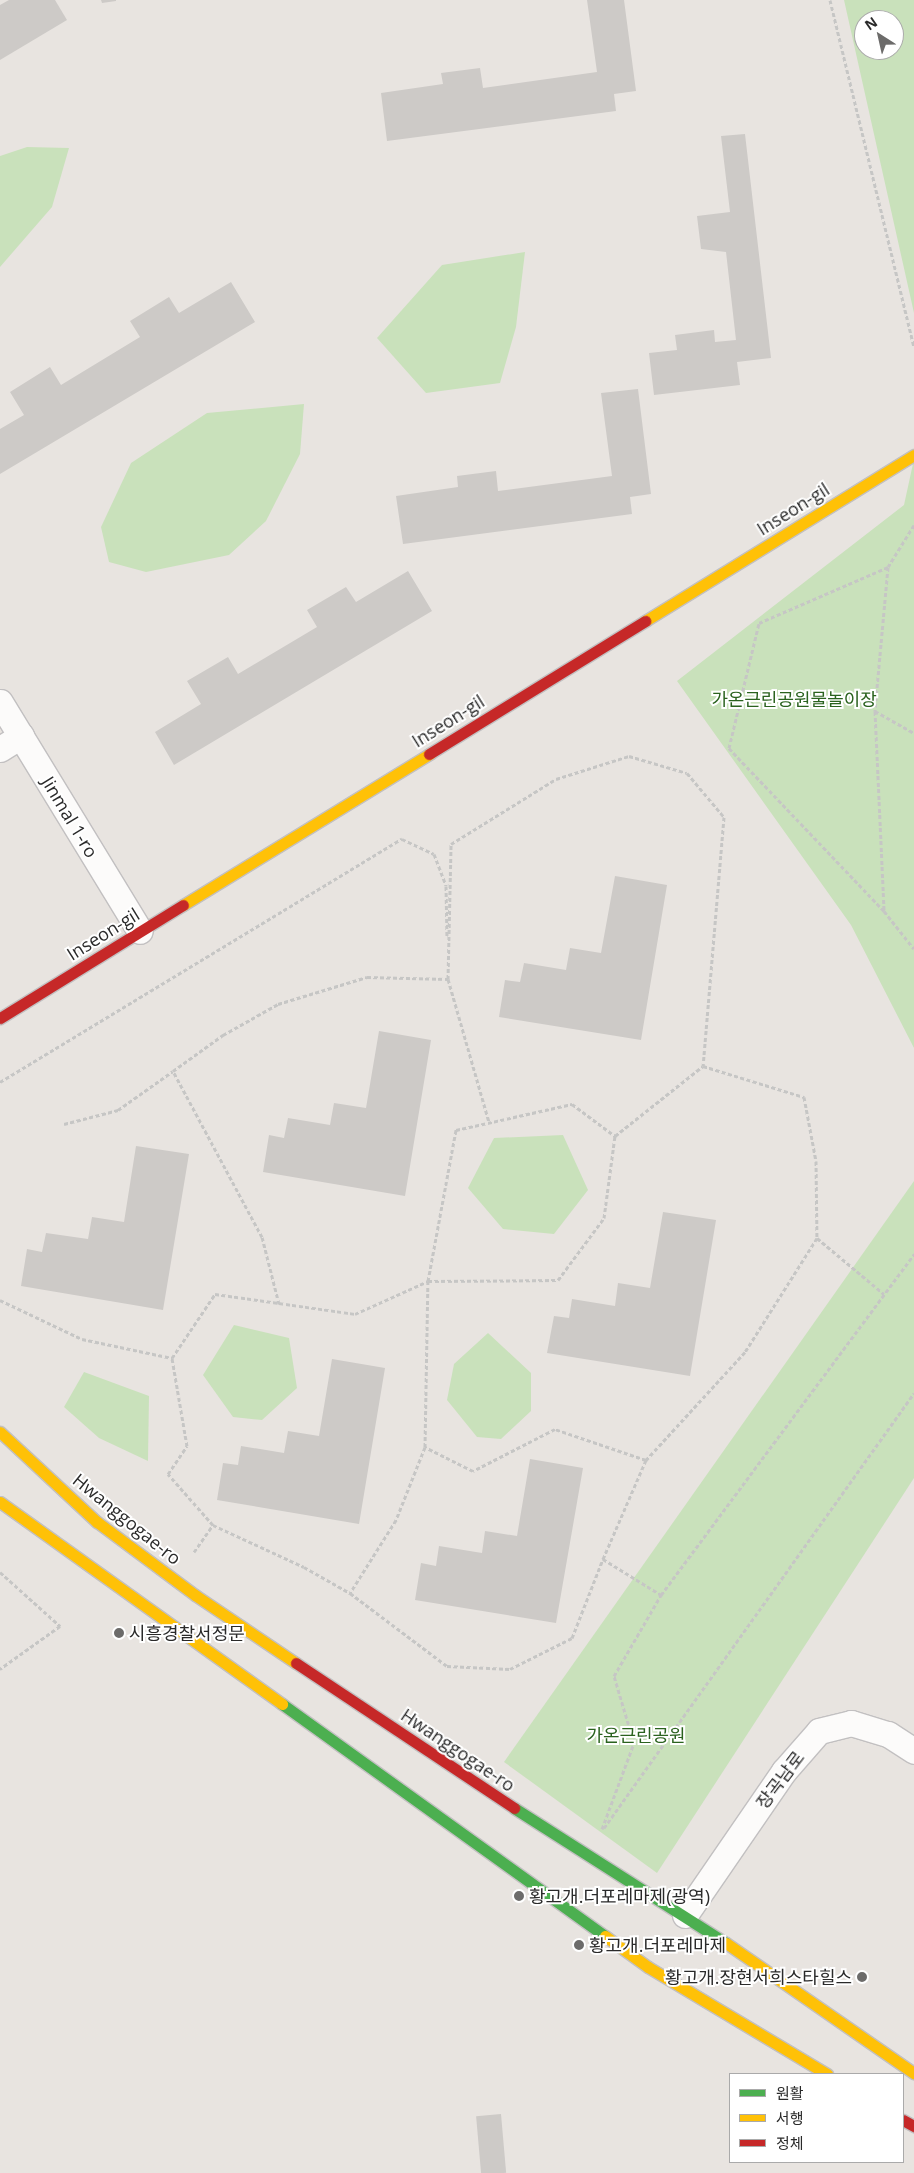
<!DOCTYPE html>
<html>
<head>
<meta charset="utf-8">
<style>
	body { margin:0 }
	#map { position:relative; width:914px; height:2173px; overflow:hidden; background:#e8e4e0; font-family:"Open Sans","Noto Sans KR",sans-serif }
	div>[style] { position:absolute }
	.green>* { inset:0; background:#c9e1bb }
	.building>* { inset:0; background:#cdcac7; transform-origin:0 0 }
	.path>* { height:3px; margin-top:-1.5px; transform-origin:0; background:repeating-linear-gradient(90deg,#c6c6c5 0 4px,transparent 0 6.5px) }
	.roads { filter:drop-shadow(1px 0 #c2c0c1) drop-shadow(-1px 0 #c2c0c1) drop-shadow(0 1px #c2c0c1) drop-shadow(0 -1px #c2c0c1) }
	.street>* { height:25px; margin:-12.5px; padding:0 12.5px; transform-origin:12.5px; border-radius:12.5px; background:#fcfbfa }
	.fast>* { height:11px; margin:-5.5px; padding:0 5.5px; transform-origin:5.5px; border-radius:5.5px; background:#4caf50 }
	.slow>* { height:11px; margin:-5.5px; padding:0 5.5px; transform-origin:5.5px; border-radius:5.5px; background:#ffc107 }
	.jam>* { height:11px; margin:-5.5px; padding:0 5.5px; transform-origin:5.5px; border-radius:5.5px; background:#c62828 }
	.dots>* { width:14px; height:14px; translate:-50% -50%; box-sizing:border-box; border:2px solid #fff; border-radius:50% }
	span { translate:-50% -50%; white-space:nowrap; text-align:center; line-height:1.15; -webkit-text-stroke:4px #fff; paint-order:stroke }
	.street-label { font-size:18px; color:#2a2a2a }
	.park-label { font-size:18px; color:#2a621e }
	.poi-label { font-size:18px; color:#2a2a2a }
	.left { translate:0 -50%; text-align:left }
	.right { translate:-100% -50%; text-align:right }
	.legend { position:absolute; left:729px; top:2073px; width:175px; height:90px; box-sizing:border-box; background:#fff; border:1px solid #aaa; margin:0; padding:6px 9px; list-style:none; font-size:15px; color:#2a2a2a }
	.legend li { display:flex; align-items:center; gap:10px; height:25px }
	.legend b { width:25px; border:1px solid #aaa }
	.north { position:absolute; left:854px; top:10px; width:50px; height:50px; box-sizing:border-box; background:#fff; border:1px solid #aaa; border-radius:50%; rotate:325deg; font-size:14px; font-weight:700; line-height:20px; text-align:center; color:#2a2a2a }
	.north::after { content:''; display:block; margin:auto; width:18px; height:22px; background:#6c6b6a; clip-path:polygon(50% 0,100% 100%,50% 72%,0 100%) }
</style>
</head>
<body>
<div id="map">
	<div class="green">
		<div style="clip-path:polygon(evenodd,844px 0,914px 0,914px 313px,844px 0,864px 20px,894px 20px,894px 50px,864px 50px,864px 20px)"></div>
		<div style="clip-path:polygon(27px 147px,69px 148px,52px 207px,0 267px,0 156px)"></div>
		<div style="clip-path:polygon(525px 252px,516px 327px,500px 383px,426px 393px,377px 338px,442px 265px)"></div>
		<div style="clip-path:polygon(304px 404px,300px 454px,266px 521px,229px 555px,146px 572px,109px 562px,101px 527px,131px 463px,207px 413px)"></div>
		<div style="clip-path:polygon(914px 459px,914px 1048px,851px 925px,677px 681px,904px 505px)"></div>
		<div style="clip-path:polygon(563px 1135px,588px 1190px,554px 1234px,503px 1229px,468px 1188px,494px 1138px)"></div>
		<div style="clip-path:polygon(914px 1181px,914px 1478px,657px 1873px,504px 1762px)"></div>
		<div style="clip-path:polygon(234px 1325px,289px 1338px,297px 1388px,262px 1420px,233px 1417px,203px 1375px)"></div>
		<div style="clip-path:polygon(488px 1333px,531px 1373px,531px 1411px,501px 1439px,477px 1437px,447px 1400px,454px 1364px)"></div>
		<div style="clip-path:polygon(84px 1372px,149px 1396px,148px 1461px,99px 1438px,64px 1407px)"></div>
	</div>
	<div class="building">
		<div style="clip-path:polygon(9px 0,55px 0,67px 20px,0 60px,0 5px)"></div>
		<div style="clip-path:polygon(101px 0,116px 0,116px 1px,102px 3px)"></div>
		<div style="clip-path:polygon(587px 0,624px 0,636px 91px,614px 94px,616px 111px,387px 141px,381px 93px,443px 84px,441px 73px,480px 68px,483px 88px,597px 72px)"></div>
		<div style="clip-path:polygon(745px 134px,771px 358px,737px 362px,740px 385px,654px 395px,649px 353px,677px 350px,675px 335px,714px 330px,715px 342px,736px 340px,726px 252px,701px 249px,697px 216px,730px 212px,721px 136px)"></div>
		<div style="clip-path:polygon(231px 282px,255px 322px,0 474px,0 429px,24px 415px,10px 392px,50px 367px,61px 385px,140px 337px,130px 321px,169px 297px,179px 313px)"></div>
		<div style="clip-path:polygon(638px 389px,651px 494px,630px 497px,632px 514px,403px 544px,396px 496px,458px 487px,457px 476px,496px 471px,498px 491px,612px 476px,601px 393px)"></div>
		<div style="clip-path:polygon(408px 571px,432px 611px,174px 765px,155px 732px,201px 704px,187px 681px,228px 657px,238px 674px,317px 627px,307px 610px,346px 587px,356px 602px)"></div>
		<div style="clip-path:polygon(615px 876px,667px 885px,641px 1040px,499px 1017px,505px 980px,520px 982px,524px 963px,566px 970px,570px 948px,601px 953px)"></div>
		<div style="clip-path:polygon(379px 1031px,431px 1040px,405px 1196px,263px 1172px,269px 1135px,284px 1138px,288px 1118px,330px 1125px,334px 1103px,366px 1108px)"></div>
		<div style="clip-path:polygon(136px 1146px,189px 1154px,163px 1310px,21px 1286px,27px 1249px,42px 1252px,46px 1233px,88px 1239px,92px 1217px,124px 1222px)"></div>
		<div style="clip-path:polygon(663px 1212px,716px 1220px,690px 1376px,547px 1353px,554px 1316px,569px 1318px,572px 1299px,615px 1306px,618px 1283px,650px 1288px)"></div>
		<div style="clip-path:polygon(332px 1359px,385px 1368px,359px 1524px,217px 1500px,223px 1463px,238px 1465px,241px 1446px,284px 1453px,288px 1431px,319px 1436px)"></div>
		<div style="clip-path:polygon(530px 1459px,583px 1468px,556px 1623px,415px 1600px,421px 1563px,436px 1566px,439px 1546px,482px 1553px,485px 1531px,517px 1536px)"></div>
		<div style="left:501px;top:2114px;width:59px;height:25px;rotate:85deg"></div>
	</div>
	<div class="path">
		<div style="left:830px;top:0;width:357px;rotate:76.4deg"></div>
		<div style="left:914px;top:525px;width:49px;rotate:121.8deg"></div>
		<div style="left:888px;top:567px;width:145px;rotate:95.2deg"></div>
		<div style="left:875px;top:711px;width:45px;rotate:29.4deg"></div>
		<div style="left:875px;top:711px;width:200px;rotate:87.4deg"></div>
		<div style="left:884px;top:911px;width:48px;rotate:51.7deg"></div>
		<div style="left:884px;top:911px;width:225px;rotate:-133.6deg"></div>
		<div style="left:729px;top:748px;width:129px;rotate:-76.5deg"></div>
		<div style="left:759px;top:623px;width:141px;rotate:-23.5deg"></div>
		<div style="left:448px;top:979px;width:135px;rotate:-88.7deg"></div>
		<div style="left:451px;top:844px;width:123px;rotate:-31.8deg"></div>
		<div style="left:556px;top:779px;width:77px;rotate:-17.5deg"></div>
		<div style="left:629px;top:756px;width:60px;rotate:16.3deg"></div>
		<div style="left:687px;top:773px;width:57px;rotate:49.9deg"></div>
		<div style="left:724px;top:817px;width:250px;rotate:94.8deg"></div>
		<div style="left:0;top:1082px;width:470px;rotate:-31.2deg"></div>
		<div style="left:402px;top:839px;width:35px;rotate:25deg"></div>
		<div style="left:434px;top:854px;width:34px;rotate:69deg"></div>
		<div style="left:446px;top:886px;width:50px;rotate:88.9deg"></div>
		<div style="left:64px;top:1124px;width:56px;rotate:-14.5deg"></div>
		<div style="left:118px;top:1110px;width:67px;rotate:-35.3deg"></div>
		<div style="left:817px;top:1238px;width:87px;rotate:39.9deg"></div>
		<div style="left:0;top:1300px;width:91px;rotate:25.4deg"></div>
		<div style="left:82px;top:1339px;width:92px;rotate:11.9deg"></div>
		<div style="left:279px;top:1304px;width:69px;rotate:-104.2deg"></div>
		<div style="left:262px;top:1237px;width:188px;rotate:-118.2deg"></div>
		<div style="left:173px;top:1071px;width:62px;rotate:-35.8deg"></div>
		<div style="left:223px;top:1035px;width:63px;rotate:-29.4deg"></div>
		<div style="left:278px;top:1004px;width:93px;rotate:-16.9deg"></div>
		<div style="left:367px;top:977px;width:81px;rotate:1.4deg"></div>
		<div style="left:448px;top:979px;width:149px;rotate:74deg"></div>
		<div style="left:425px;top:1447px;width:79px;rotate:111.7deg"></div>
		<div style="left:396px;top:1520px;width:86px;rotate:122.2deg"></div>
		<div style="left:350px;top:1593px;width:121px;rotate:37deg"></div>
		<div style="left:447px;top:1666px;width:63px;rotate:2.7deg"></div>
		<div style="left:510px;top:1669px;width:69px;rotate:-26.6deg"></div>
		<div style="left:572px;top:1638px;width:85px;rotate:-68.6deg"></div>
		<div style="left:646px;top:1460px;width:96px;rotate:-161.2deg"></div>
		<div style="left:555px;top:1429px;width:92px;rotate:152.9deg"></div>
		<div style="left:473px;top:1471px;width:54px;rotate:-153.4deg"></div>
		<div style="left:425px;top:1447px;width:166px;rotate:-89deg"></div>
		<div style="left:428px;top:1281px;width:130px;rotate:-0.4deg"></div>
		<div style="left:558px;top:1280px;width:77px;rotate:-53.4deg"></div>
		<div style="left:604px;top:1218px;width:83px;rotate:-82.4deg"></div>
		<div style="left:615px;top:1136px;width:112px;rotate:-38.5deg"></div>
		<div style="left:703px;top:1066px;width:106px;rotate:17.1deg"></div>
		<div style="left:804px;top:1097px;width:65px;rotate:79.4deg"></div>
		<div style="left:816px;top:1161px;width:77px;rotate:89.3deg"></div>
		<div style="left:817px;top:1238px;width:135px;rotate:122.3deg"></div>
		<div style="left:745px;top:1352px;width:147px;rotate:132.5deg"></div>
		<div style="left:646px;top:1460px;width:108px;rotate:113.5deg"></div>
		<div style="left:603px;top:1559px;width:68px;rotate:31.8deg"></div>
		<div style="left:213px;top:1525px;width:68px;rotate:-131.4deg"></div>
		<div style="left:168px;top:1474px;width:34px;rotate:-56deg"></div>
		<div style="left:187px;top:1446px;width:89px;rotate:-99.7deg"></div>
		<div style="left:172px;top:1358px;width:77px;rotate:-56.1deg"></div>
		<div style="left:215px;top:1294px;width:141px;rotate:8.1deg"></div>
		<div style="left:355px;top:1314px;width:80px;rotate:-24.3deg"></div>
		<div style="left:428px;top:1281px;width:154px;rotate:-79.5deg"></div>
		<div style="left:456px;top:1130px;width:119px;rotate:-12.6deg"></div>
		<div style="left:572px;top:1104px;width:54px;rotate:36.7deg"></div>
		<div style="left:194px;top:1552px;width:33px;rotate:-55deg"></div>
		<div style="left:213px;top:1525px;width:100px;rotate:24.8deg"></div>
		<div style="left:304px;top:1567px;width:53px;rotate:29.5deg"></div>
		<div style="left:0;top:1572px;width:81px;rotate:42deg"></div>
		<div style="left:60px;top:1626px;width:74px;rotate:144.4deg"></div>
		<div style="left:604px;top:1828px;width:534px;rotate:-54.52deg"></div>
		<div style="left:602px;top:1829px;width:92px;rotate:-69.6deg"></div>
		<div style="left:634px;top:1743px;width:70px;rotate:-106.6deg"></div>
		<div style="left:614px;top:1676px;width:94px;rotate:-59.9deg"></div>
		<div style="left:661px;top:1595px;width:425px;rotate:-53.4deg"></div>
	</div>
	<div class="roads">
		<div class="street">
			<div style="left:0;top:702px;width:268px;rotate:58.6deg"></div>
			<div style="left:0;top:749px;width:25px;rotate:-32deg"></div>
			<div style="left:685px;top:1915px;width:175px;rotate:-55.5deg"></div>
			<div style="left:784px;top:1771px;width:53px;rotate:-48.8deg"></div>
			<div style="left:819px;top:1731px;width:33px;rotate:-14deg"></div>
			<div style="left:851px;top:1723px;width:39px;rotate:17deg"></div>
			<div style="left:888px;top:1734px;width:31px;rotate:33deg"></div>
		</div>
		<div class="fast">
			<div style="left:282px;top:1704px;width:398px;rotate:35.7deg"></div>
			<div style="left:514px;top:1808px;width:251px;rotate:32.5deg"></div>
		</div>
		<div class="slow">
			<div style="left:645px;top:621px;width:316px;rotate:-31.7deg"></div>
			<div style="left:183px;top:905px;width:289px;rotate:-31.5deg"></div>
			<div style="left:0;top:1432px;width:132px;rotate:42.9deg"></div>
			<div style="left:97px;top:1522px;width:122px;rotate:36.7deg"></div>
			<div style="left:195px;top:1595px;width:122px;rotate:34deg"></div>
			<div style="left:0;top:1502px;width:347px;rotate:35.6deg"></div>
			<div style="left:605px;top:1936px;width:53px;rotate:35.8deg"></div>
			<div style="left:648px;top:1967px;width:209px;rotate:30.9deg"></div>
			<div style="left:726px;top:1943px;width:229px;rotate:34.7deg"></div>
		</div>
		<div class="jam">
			<div style="left:429px;top:754px;width:254px;rotate:-31.6deg"></div>
			<div style="left:0;top:1018px;width:215px;rotate:-31.7deg"></div>
			<div style="left:296px;top:1663px;width:262px;rotate:33.6deg"></div>
			<div style="left:903px;top:2120px;width:13px;rotate:29deg"></div>
		</div>
	</div>
	<div class="dots">
		<div style="left:119px;top:1633px;background:#6c6b6a"></div>
		<div style="left:519px;top:1896px;background:#6c6b6a"></div>
		<div style="left:579px;top:1945px;background:#6c6b6a"></div>
		<div style="left:862px;top:1977px;background:#6c6b6a"></div>
	</div>
	<div class="street-label">
		<span style="left:793px;top:509px;rotate:-32deg">Inseon-gil</span>
		<span style="left:448px;top:721px;rotate:-32deg">Inseon-gil</span>
		<span style="left:70px;top:817px;rotate:59deg">Jinmal 1-ro</span>
		<span style="left:103px;top:934px;rotate:-32deg">Inseon-gil</span>
		<span style="left:127px;top:1519px;rotate:39deg">Hwanggogae-ro</span>
		<span style="left:458px;top:1750px;rotate:34deg">Hwanggogae-ro</span>
		<span style="left:780px;top:1780px;rotate:-53deg">장곡남로</span>
	</div>
	<div class="park-label">
		<span style="left:794px;top:699px">가온근린공원물놀이장</span>
		<span style="left:636px;top:1735px">가온근린공원</span>
	</div>
	<div class="poi-label">
		<span class="left" style="left:129px;top:1633px">시흥경찰서정문</span>
		<span class="left" style="left:529px;top:1896px">황고개.더포레마제(광역)</span>
		<span class="left" style="left:589px;top:1945px">황고개.더포레마제</span>
		<span class="right" style="left:852px;top:1977px">황고개.장현서희스타힐스</span>
	</div>
	<ul class="legend">
	<li><b style="height:6px;background:#4caf50"></b>원활</li>
	<li><b style="height:6px;background:#ffc107"></b>서행</li>
	<li><b style="height:6px;background:#c62828"></b>정체</li>
	</ul>
	<div class="north">N</div>
</div>
</body>
</html>
